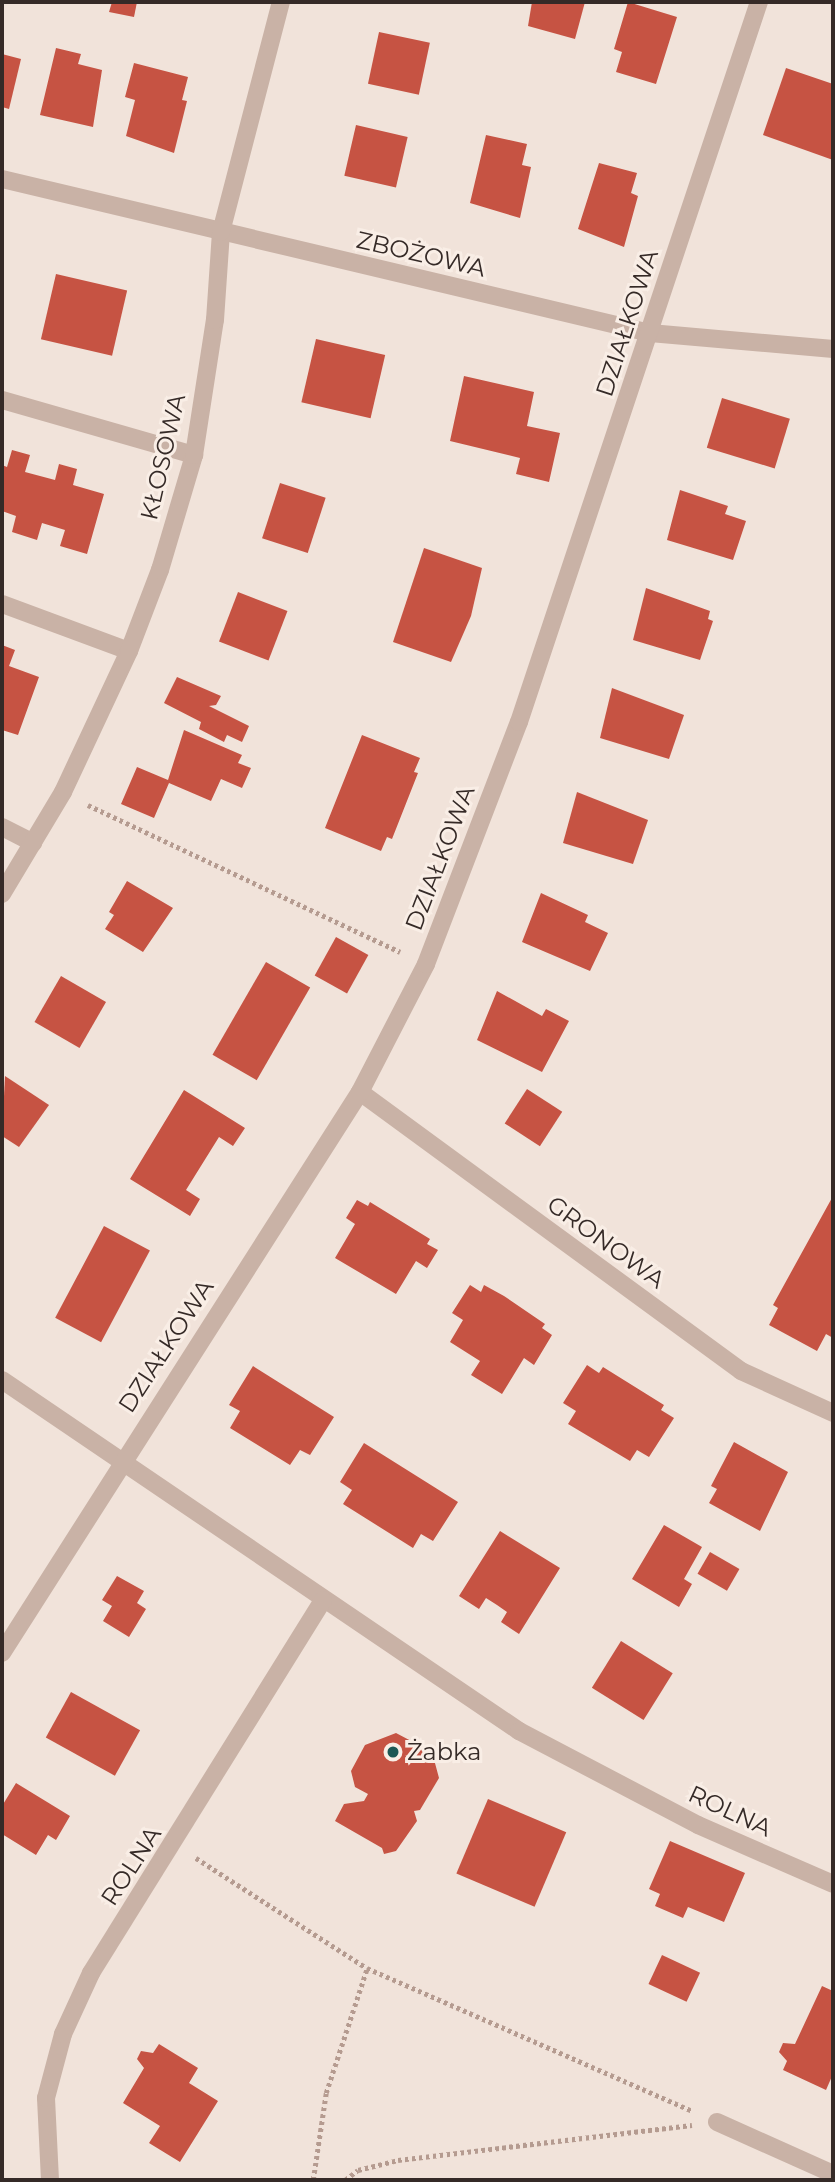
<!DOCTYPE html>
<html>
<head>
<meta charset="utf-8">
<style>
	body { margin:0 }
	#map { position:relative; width:835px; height:2182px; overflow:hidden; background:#f1e3da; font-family:Montserrat,sans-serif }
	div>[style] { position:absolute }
	.building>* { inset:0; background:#c65343; transform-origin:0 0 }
	.path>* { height:4.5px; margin-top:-2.25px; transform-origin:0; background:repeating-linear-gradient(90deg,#b59b90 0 3.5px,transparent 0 7px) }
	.lane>* { height:18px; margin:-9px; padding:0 9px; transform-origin:9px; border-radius:9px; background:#c9b2a6 }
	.street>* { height:18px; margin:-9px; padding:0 9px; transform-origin:9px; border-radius:9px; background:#c9b2a6 }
	.dots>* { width:19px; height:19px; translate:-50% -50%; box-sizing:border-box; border:4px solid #f9eee6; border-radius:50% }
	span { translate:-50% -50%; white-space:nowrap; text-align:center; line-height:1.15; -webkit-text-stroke:6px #f9eee6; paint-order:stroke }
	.street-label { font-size:24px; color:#352a27 }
	.poi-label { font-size:24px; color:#352a27 }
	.left { translate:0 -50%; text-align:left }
	.frame { position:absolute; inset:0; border:4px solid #352a27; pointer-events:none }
</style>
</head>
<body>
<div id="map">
	<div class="building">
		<div style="clip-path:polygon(112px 2px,137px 2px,134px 17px,109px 12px)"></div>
		<div style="clip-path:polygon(532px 2px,585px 2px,575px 39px,528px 26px)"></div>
		<div style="clip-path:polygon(628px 2px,677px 17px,656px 84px,616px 72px,622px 52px,614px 49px)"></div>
		<div style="left:379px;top:32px;width:52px;height:53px;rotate:12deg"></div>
		<div style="clip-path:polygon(56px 48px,81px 54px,78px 64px,102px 70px,93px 127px,40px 115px)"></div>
		<div style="clip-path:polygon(2px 54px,21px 59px,9px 109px,2px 107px)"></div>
		<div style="clip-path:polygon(134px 63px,188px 77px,182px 100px,187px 101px,174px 153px,126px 136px,135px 100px,125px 97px)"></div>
		<div style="clip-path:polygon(786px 68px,833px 84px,833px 160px,763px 135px)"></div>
		<div style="left:356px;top:125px;width:53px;height:52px;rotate:13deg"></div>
		<div style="clip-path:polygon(486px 135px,527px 144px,522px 165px,531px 167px,520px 218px,470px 203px)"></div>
		<div style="clip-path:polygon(599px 163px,637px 173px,631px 193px,638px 196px,624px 247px,578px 229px)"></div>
		<div style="left:56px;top:274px;width:73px;height:67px;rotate:13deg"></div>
		<div style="left:316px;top:339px;width:71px;height:65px;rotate:13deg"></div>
		<div style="clip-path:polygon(464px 376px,534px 392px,527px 426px,560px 433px,549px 482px,516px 474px,520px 458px,450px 441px)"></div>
		<div style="left:722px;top:398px;width:71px;height:52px;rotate:17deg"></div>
		<div style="clip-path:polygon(12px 450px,30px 455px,25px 472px,55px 480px,59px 464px,77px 469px,73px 485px,104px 494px,87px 554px,60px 546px,65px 530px,42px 523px,37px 540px,12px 532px,16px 516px,2px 511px,2px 465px,7px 467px)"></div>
		<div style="left:280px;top:483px;width:48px;height:58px;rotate:18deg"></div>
		<div style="clip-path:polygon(680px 490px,728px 506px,725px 514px,746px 521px,733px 560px,667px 540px)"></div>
		<div style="clip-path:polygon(424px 548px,482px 568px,471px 616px,451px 662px,393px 642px)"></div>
		<div style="clip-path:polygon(646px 588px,710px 611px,708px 619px,713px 621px,700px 660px,633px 640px)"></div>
		<div style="left:238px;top:592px;width:53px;height:53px;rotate:21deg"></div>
		<div style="clip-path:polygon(2px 645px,15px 650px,9px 666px,39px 677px,18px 735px,2px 730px)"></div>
		<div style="clip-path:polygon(177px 677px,221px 696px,216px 705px,209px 706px,249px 726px,242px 742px,227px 735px,224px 742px,199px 729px,201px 722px,164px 703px)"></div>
		<div style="clip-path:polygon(612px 688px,684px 715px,669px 759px,600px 738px)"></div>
		<div style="clip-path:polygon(184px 730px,242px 755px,238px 763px,251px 768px,242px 788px,221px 779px,211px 801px,169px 783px,154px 818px,121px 804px,137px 767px,168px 780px)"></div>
		<div style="clip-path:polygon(362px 735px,420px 758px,414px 772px,418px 773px,392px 839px,387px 837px,381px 851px,325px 828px)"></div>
		<div style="clip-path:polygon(577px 792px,648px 820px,633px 864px,563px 843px)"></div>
		<div style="clip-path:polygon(127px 881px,173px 908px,143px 952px,105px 929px,114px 915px,109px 912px)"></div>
		<div style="clip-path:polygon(541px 893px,588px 915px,585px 922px,608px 933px,590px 971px,522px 942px)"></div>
		<div style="left:336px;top:937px;width:37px;height:44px;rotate:29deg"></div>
		<div style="left:266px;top:962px;width:51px;height:107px;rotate:30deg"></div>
		<div style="left:61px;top:976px;width:52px;height:53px;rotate:30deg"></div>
		<div style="clip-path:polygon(497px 991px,542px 1016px,546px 1009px,569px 1021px,542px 1072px,477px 1040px)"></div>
		<div style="clip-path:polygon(5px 1076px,49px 1105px,19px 1147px,2px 1136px)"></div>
		<div style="left:527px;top:1089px;width:42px;height:41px;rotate:33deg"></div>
		<div style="clip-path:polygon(184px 1090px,245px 1128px,233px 1146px,219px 1137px,186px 1190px,200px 1199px,190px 1216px,130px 1179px)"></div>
		<div style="clip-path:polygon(833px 1196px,833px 1338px,826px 1334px,817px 1351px,769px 1325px,778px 1308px,773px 1305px)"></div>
		<div style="clip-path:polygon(357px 1200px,368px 1206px,370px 1202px,430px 1239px,427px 1244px,438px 1250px,427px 1268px,416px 1261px,396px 1294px,335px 1258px,355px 1224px,346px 1218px)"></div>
		<div style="left:104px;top:1226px;width:52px;height:104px;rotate:28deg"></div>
		<div style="clip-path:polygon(470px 1285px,481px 1292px,484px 1285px,504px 1296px,545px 1324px,542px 1328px,552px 1335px,534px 1365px,524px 1358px,502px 1394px,471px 1375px,480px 1361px,450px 1342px,463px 1320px,452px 1313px)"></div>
		<div style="clip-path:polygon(587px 1365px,599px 1373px,603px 1367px,664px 1405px,661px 1410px,674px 1418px,649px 1457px,637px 1450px,630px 1461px,568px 1424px,576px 1411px,563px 1403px)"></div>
		<div style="clip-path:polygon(253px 1366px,334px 1417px,310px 1455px,300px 1450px,290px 1465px,230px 1428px,240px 1411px,229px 1405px)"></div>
		<div style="clip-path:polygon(734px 1442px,788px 1472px,760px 1531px,709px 1503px,717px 1489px,711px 1486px)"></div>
		<div style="clip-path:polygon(364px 1443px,458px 1502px,433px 1541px,421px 1534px,413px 1548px,343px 1504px,352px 1490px,340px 1482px)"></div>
		<div style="clip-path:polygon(664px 1525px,702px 1547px,684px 1579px,692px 1584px,679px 1607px,632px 1579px)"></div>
		<div style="clip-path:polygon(500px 1531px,560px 1568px,519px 1634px,501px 1622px,507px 1612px,497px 1605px,486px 1598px,479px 1609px,459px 1596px)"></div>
		<div style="left:710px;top:1552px;width:34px;height:25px;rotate:30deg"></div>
		<div style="clip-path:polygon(117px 1576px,144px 1591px,137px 1603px,146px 1609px,129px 1637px,103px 1621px,112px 1606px,102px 1600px)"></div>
		<div style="left:621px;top:1641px;width:61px;height:55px;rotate:32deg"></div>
		<div style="left:71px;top:1692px;width:79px;height:52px;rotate:29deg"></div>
		<div style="clip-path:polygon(396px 1733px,432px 1752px,439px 1778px,420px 1810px,414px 1811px,417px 1821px,396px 1851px,384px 1854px,382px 1848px,335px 1821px,344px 1804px,364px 1801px,368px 1794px,355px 1787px,351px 1771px,365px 1745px)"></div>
		<div style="clip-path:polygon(16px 1783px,70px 1816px,56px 1840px,48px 1835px,36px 1855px,2px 1834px,2px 1806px)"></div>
		<div style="left:488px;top:1799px;width:85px;height:81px;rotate:23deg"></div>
		<div style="clip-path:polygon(670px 1841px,745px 1873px,724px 1922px,688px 1907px,683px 1918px,655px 1906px,660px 1894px,649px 1889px)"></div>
		<div style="left:662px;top:1955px;width:42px;height:32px;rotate:25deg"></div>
		<div style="clip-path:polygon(822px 1986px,833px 1991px,833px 2074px,826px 2090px,783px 2070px,787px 2061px,779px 2052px,783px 2043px,795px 2044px)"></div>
		<div style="clip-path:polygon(159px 2044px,198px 2068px,189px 2083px,218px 2101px,180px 2162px,149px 2143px,160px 2126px,123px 2103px,144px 2068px,137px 2059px,141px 2051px,153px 2053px)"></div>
	</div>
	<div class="path">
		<div style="left:88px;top:805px;width:345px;rotate:25.2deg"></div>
		<div style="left:196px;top:1858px;width:203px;rotate:32.8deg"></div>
		<div style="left:367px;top:1968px;width:355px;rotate:23.7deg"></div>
		<div style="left:313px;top:2180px;width:88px;rotate:-81.5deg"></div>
		<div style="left:326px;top:2093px;width:132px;rotate:-71.8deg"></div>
		<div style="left:345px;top:2180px;width:16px;rotate:-38deg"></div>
		<div style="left:358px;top:2170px;width:41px;rotate:-14deg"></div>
		<div style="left:398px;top:2160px;width:296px;rotate:-6.8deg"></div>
	</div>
	<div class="lane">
		<div style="left:717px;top:2122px;width:127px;rotate:24.1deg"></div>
	</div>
	<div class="street">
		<div style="left:2px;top:179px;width:666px;rotate:13.37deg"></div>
		<div style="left:650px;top:333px;width:184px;rotate:5deg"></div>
		<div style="left:2px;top:400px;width:200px;rotate:16deg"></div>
		<div style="left:2px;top:604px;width:135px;rotate:20.3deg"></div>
		<div style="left:2px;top:827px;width:35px;rotate:27deg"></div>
		<div style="left:2px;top:894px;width:119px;rotate:-59.1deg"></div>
		<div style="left:63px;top:792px;width:156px;rotate:-64.9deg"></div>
		<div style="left:129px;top:651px;width:87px;rotate:-69.1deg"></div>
		<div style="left:160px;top:570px;width:120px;rotate:-73.5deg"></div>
		<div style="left:194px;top:455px;width:137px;rotate:-81.2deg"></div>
		<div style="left:215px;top:320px;width:88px;rotate:-86.1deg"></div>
		<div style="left:221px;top:232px;width:238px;rotate:-75.4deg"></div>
		<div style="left:360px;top:1092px;width:472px;rotate:36.2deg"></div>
		<div style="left:741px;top:1371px;width:101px;rotate:24.5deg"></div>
		<div style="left:2px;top:1380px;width:625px;rotate:34.17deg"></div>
		<div style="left:519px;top:1731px;width:202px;rotate:27.7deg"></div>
		<div style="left:698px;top:1825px;width:147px;rotate:23.6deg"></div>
		<div style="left:2px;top:1653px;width:665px;rotate:-57.46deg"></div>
		<div style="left:360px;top:1092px;width:144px;rotate:-62.7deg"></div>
		<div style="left:426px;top:964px;width:259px;rotate:-69deg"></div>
		<div style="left:519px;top:722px;width:759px;rotate:-71.57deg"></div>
		<div style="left:50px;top:2180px;width:82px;rotate:-92.8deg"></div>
		<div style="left:46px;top:2098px;width:66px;rotate:-75.1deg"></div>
		<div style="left:63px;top:2034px;width:67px;rotate:-65.3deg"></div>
		<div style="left:91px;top:1973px;width:439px;rotate:-58.1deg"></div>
	</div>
	<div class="dots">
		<div style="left:393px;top:1752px;background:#1c5754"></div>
	</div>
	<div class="street-label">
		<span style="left:421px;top:254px;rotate:13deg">ZBOŻOWA</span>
		<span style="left:627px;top:323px;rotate:-72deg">DZIAŁKOWA</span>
		<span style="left:163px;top:457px;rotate:-77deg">KŁOSOWA</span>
		<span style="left:440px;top:858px;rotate:-69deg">DZIAŁKOWA</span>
		<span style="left:606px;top:1242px;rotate:36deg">GRONOWA</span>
		<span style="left:166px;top:1346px;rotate:-57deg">DZIAŁKOWA</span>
		<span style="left:730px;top:1811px;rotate:25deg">ROLNA</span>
		<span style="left:131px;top:1866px;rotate:-57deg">ROLNA</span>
	</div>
	<div class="poi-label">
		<span class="left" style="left:407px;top:1752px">Żabka</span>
	</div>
	<div class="frame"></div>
</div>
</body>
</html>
